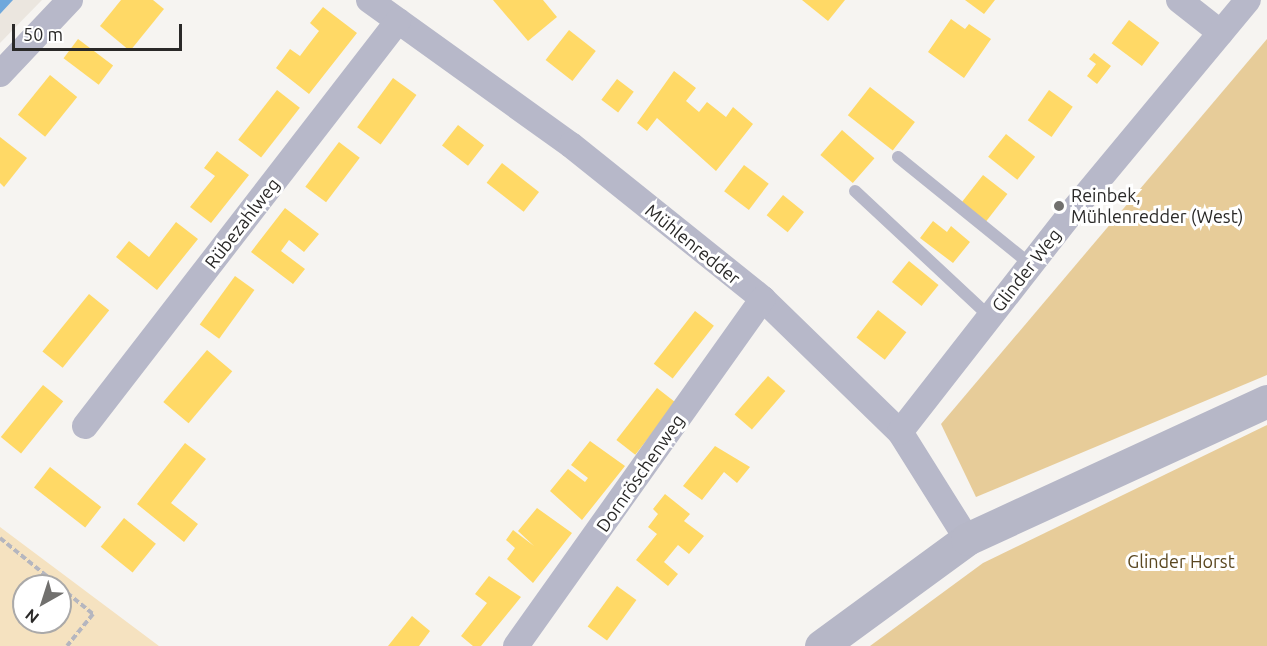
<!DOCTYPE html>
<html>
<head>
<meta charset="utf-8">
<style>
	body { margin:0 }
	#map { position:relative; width:1267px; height:646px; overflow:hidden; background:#f6f4f1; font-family:Ubuntu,sans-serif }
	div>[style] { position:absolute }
	.built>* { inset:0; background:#ebe6df }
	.green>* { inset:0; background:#f5e2c0 }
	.forest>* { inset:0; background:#e7cc99 }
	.homes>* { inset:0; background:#ffd966; transform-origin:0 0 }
	.schools>* { inset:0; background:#6fa8dc }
	.path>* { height:4px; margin-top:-2px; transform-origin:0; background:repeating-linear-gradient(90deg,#b5b6bf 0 6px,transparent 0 9px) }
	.service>* { height:12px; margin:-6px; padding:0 6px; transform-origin:6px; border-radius:6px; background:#b7b8c9 }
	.minor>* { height:26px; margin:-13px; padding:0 13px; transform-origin:13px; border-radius:13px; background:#b7b8c9 }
	.secondary>* { height:33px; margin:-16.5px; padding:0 16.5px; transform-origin:16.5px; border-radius:16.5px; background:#b6b7c7 }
	.dots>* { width:16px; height:16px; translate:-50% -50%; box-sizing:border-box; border:3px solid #fff; border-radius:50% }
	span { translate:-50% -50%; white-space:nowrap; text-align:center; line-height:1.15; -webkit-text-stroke:6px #fff; paint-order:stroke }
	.poi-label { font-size:18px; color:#2a2928 }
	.left { translate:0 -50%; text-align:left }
	.street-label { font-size:18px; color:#2a2928 }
	.park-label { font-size:18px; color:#5a4720 }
	.north { position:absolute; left:12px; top:574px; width:60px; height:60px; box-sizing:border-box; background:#fff; border:2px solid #aaa9a9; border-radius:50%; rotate:219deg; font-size:16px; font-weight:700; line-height:24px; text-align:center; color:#2a2928 }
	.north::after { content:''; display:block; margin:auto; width:21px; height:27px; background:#71706e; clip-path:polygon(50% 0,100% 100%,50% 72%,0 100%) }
	.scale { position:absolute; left:12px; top:24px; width:170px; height:27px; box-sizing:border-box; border:3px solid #2a2928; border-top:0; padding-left:8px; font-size:18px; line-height:21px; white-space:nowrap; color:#2a2928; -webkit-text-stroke:4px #fff; paint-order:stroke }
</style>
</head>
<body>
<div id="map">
	<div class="built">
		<div style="clip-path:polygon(0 0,42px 0,0 43px)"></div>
	</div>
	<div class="green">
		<div style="clip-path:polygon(evenodd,0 527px,159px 646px,0 646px,0 527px,24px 586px,60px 586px,60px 622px,24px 622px,24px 586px)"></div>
	</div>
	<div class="forest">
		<div style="clip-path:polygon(1267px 39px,1267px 375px,976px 497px,941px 424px)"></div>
		<div style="clip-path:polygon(1267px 425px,1267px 646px,870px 646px,983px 563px)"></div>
	</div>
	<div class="homes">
		<div style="clip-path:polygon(121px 0,153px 0,164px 9px,130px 51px,100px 26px)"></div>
		<div style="clip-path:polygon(493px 0,543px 0,557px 17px,528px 41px)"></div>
		<div style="clip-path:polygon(802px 0,845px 0,828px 21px)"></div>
		<div style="clip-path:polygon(965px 0,995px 0,984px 14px)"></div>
		<div style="clip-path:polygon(323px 7px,357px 33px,309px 94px,276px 68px,290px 49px,300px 56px,309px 44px,319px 31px,310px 23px)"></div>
		<div style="clip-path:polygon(951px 19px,965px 29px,969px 24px,991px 39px,964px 78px,928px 52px)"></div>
		<div style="left:1129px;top:20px;width:38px;height:29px;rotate:37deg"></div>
		<div style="left:569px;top:30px;width:34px;height:38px;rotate:38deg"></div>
		<div style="left:78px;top:39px;width:44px;height:24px;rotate:37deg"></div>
		<div style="clip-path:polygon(1094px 53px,1111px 66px,1097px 84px,1087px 76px,1096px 64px,1089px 59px)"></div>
		<div style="clip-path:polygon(674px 71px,696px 88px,686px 101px,699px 112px,707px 102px,726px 117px,733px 107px,753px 124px,716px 171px,657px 118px,647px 131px,637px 123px)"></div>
		<div style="left:50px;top:75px;width:35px;height:51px;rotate:39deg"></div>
		<div style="left:393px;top:78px;width:29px;height:61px;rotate:36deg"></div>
		<div style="left:617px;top:79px;width:21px;height:26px;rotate:37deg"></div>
		<div style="left:870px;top:87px;width:57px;height:36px;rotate:38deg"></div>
		<div style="left:277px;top:90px;width:29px;height:63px;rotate:38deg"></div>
		<div style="left:1049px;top:90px;width:29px;height:37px;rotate:35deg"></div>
		<div style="left:458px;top:125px;width:33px;height:26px;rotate:38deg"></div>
		<div style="left:842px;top:130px;width:43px;height:33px;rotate:41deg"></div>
		<div style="left:1006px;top:134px;width:37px;height:29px;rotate:38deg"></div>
		<div style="clip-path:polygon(0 137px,27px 158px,4px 187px,0 183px)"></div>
		<div style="left:339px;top:142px;width:26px;height:56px;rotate:37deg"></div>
		<div style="clip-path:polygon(217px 151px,249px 175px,211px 223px,190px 207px,215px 176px,204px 168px)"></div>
		<div style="left:502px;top:163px;width:47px;height:25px;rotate:38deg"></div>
		<div style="left:744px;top:165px;width:31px;height:33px;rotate:37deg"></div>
		<div style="left:983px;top:175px;width:31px;height:37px;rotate:38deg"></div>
		<div style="left:783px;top:195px;width:27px;height:26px;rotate:39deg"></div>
		<div style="clip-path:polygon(285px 208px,319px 234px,304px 252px,289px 240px,281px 251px,305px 269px,293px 284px,251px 252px)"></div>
		<div style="clip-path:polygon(933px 221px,947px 232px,951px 226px,970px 242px,953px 263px,920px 238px)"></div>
		<div style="clip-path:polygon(176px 222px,198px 239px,157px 290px,116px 257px,129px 241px,149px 257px)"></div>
		<div style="left:909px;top:261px;width:38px;height:27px;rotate:39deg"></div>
		<div style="left:235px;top:276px;width:24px;height:60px;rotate:36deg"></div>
		<div style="left:89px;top:294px;width:26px;height:74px;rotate:39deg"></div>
		<div style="left:878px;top:310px;width:36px;height:35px;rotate:38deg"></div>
		<div style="left:695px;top:311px;width:24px;height:67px;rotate:38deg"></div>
		<div style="left:207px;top:350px;width:33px;height:68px;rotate:40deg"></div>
		<div style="left:768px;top:376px;width:23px;height:51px;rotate:41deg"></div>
		<div style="left:43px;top:385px;width:26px;height:67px;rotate:39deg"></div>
		<div style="left:657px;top:388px;width:24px;height:66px;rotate:38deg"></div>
		<div style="clip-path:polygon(590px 441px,625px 466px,582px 520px,550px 491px,568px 469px,585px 482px,588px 478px,571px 465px)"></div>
		<div style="clip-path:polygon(185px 443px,206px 459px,171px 503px,198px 524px,184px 542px,137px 504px)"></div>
		<div style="clip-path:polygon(715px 446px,750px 467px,737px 483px,724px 472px,702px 500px,683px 486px)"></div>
		<div style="left:50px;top:467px;width:65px;height:26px;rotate:38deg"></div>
		<div style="clip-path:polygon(665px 494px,690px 514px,684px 521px,704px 536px,689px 554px,678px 545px,664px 562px,678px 574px,668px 586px,636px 560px,657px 534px,648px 527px,658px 514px,653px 509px)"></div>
		<div style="clip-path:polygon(537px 508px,572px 533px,533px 583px,507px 559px,515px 548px,506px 540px,513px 530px,534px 546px,518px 531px)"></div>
		<div style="left:124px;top:518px;width:41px;height:37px;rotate:39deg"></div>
		<div style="clip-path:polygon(489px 576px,521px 597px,481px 646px,473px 646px,461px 636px,487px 603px,475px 594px)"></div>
		<div style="left:617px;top:586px;width:24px;height:50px;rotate:36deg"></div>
		<div style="clip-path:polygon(412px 616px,430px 631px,419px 646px,388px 646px)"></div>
	</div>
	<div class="schools">
		<div style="clip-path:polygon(0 0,13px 0,0 14px)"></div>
	</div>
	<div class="path">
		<div style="left:0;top:538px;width:76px;rotate:39.1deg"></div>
		<div style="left:60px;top:587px;width:43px;rotate:39.3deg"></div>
		<div style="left:93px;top:614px;width:41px;rotate:129.1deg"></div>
	</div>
	<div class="service">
		<div style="left:898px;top:157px;width:170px;rotate:39deg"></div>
		<div style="left:855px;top:191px;width:183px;rotate:43deg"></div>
	</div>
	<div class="minor">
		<div style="left:369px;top:0;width:249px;rotate:35.7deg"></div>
		<div style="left:571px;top:145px;width:246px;rotate:38.7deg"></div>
		<div style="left:763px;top:299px;width:191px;rotate:44.2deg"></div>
		<div style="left:900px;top:432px;width:126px;rotate:57.9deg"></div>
		<div style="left:1179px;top:0;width:53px;rotate:38.2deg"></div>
		<div style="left:0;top:74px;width:102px;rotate:-46.6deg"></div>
		<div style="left:85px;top:426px;width:512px;rotate:-52.3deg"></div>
		<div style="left:900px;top:432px;width:278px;rotate:-52deg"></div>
		<div style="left:1071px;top:213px;width:277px;rotate:-50.3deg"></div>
		<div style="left:516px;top:646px;width:426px;rotate:-54.6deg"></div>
	</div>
	<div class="secondary">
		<div style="left:821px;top:646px;width:181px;rotate:-36.2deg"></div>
		<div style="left:967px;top:539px;width:330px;rotate:-24.7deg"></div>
	</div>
	<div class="dots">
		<div style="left:1059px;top:206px;background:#71706e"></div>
	</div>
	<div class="poi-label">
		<span class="left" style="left:1071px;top:206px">Reinbek,<br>Mühlenredder (West)</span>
	</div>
	<div class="street-label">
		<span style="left:242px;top:223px;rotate:-52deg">Rübezahlweg</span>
		<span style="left:693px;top:244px;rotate:39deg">Mühlenredder</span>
		<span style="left:1026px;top:270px;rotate:-52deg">Glinder Weg</span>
		<span style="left:640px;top:473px;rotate:-55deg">Dornröschenweg</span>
	</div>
	<div class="park-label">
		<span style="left:1181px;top:561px">Glinder Horst</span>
	</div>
	<div class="north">N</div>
	<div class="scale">50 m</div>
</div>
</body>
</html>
